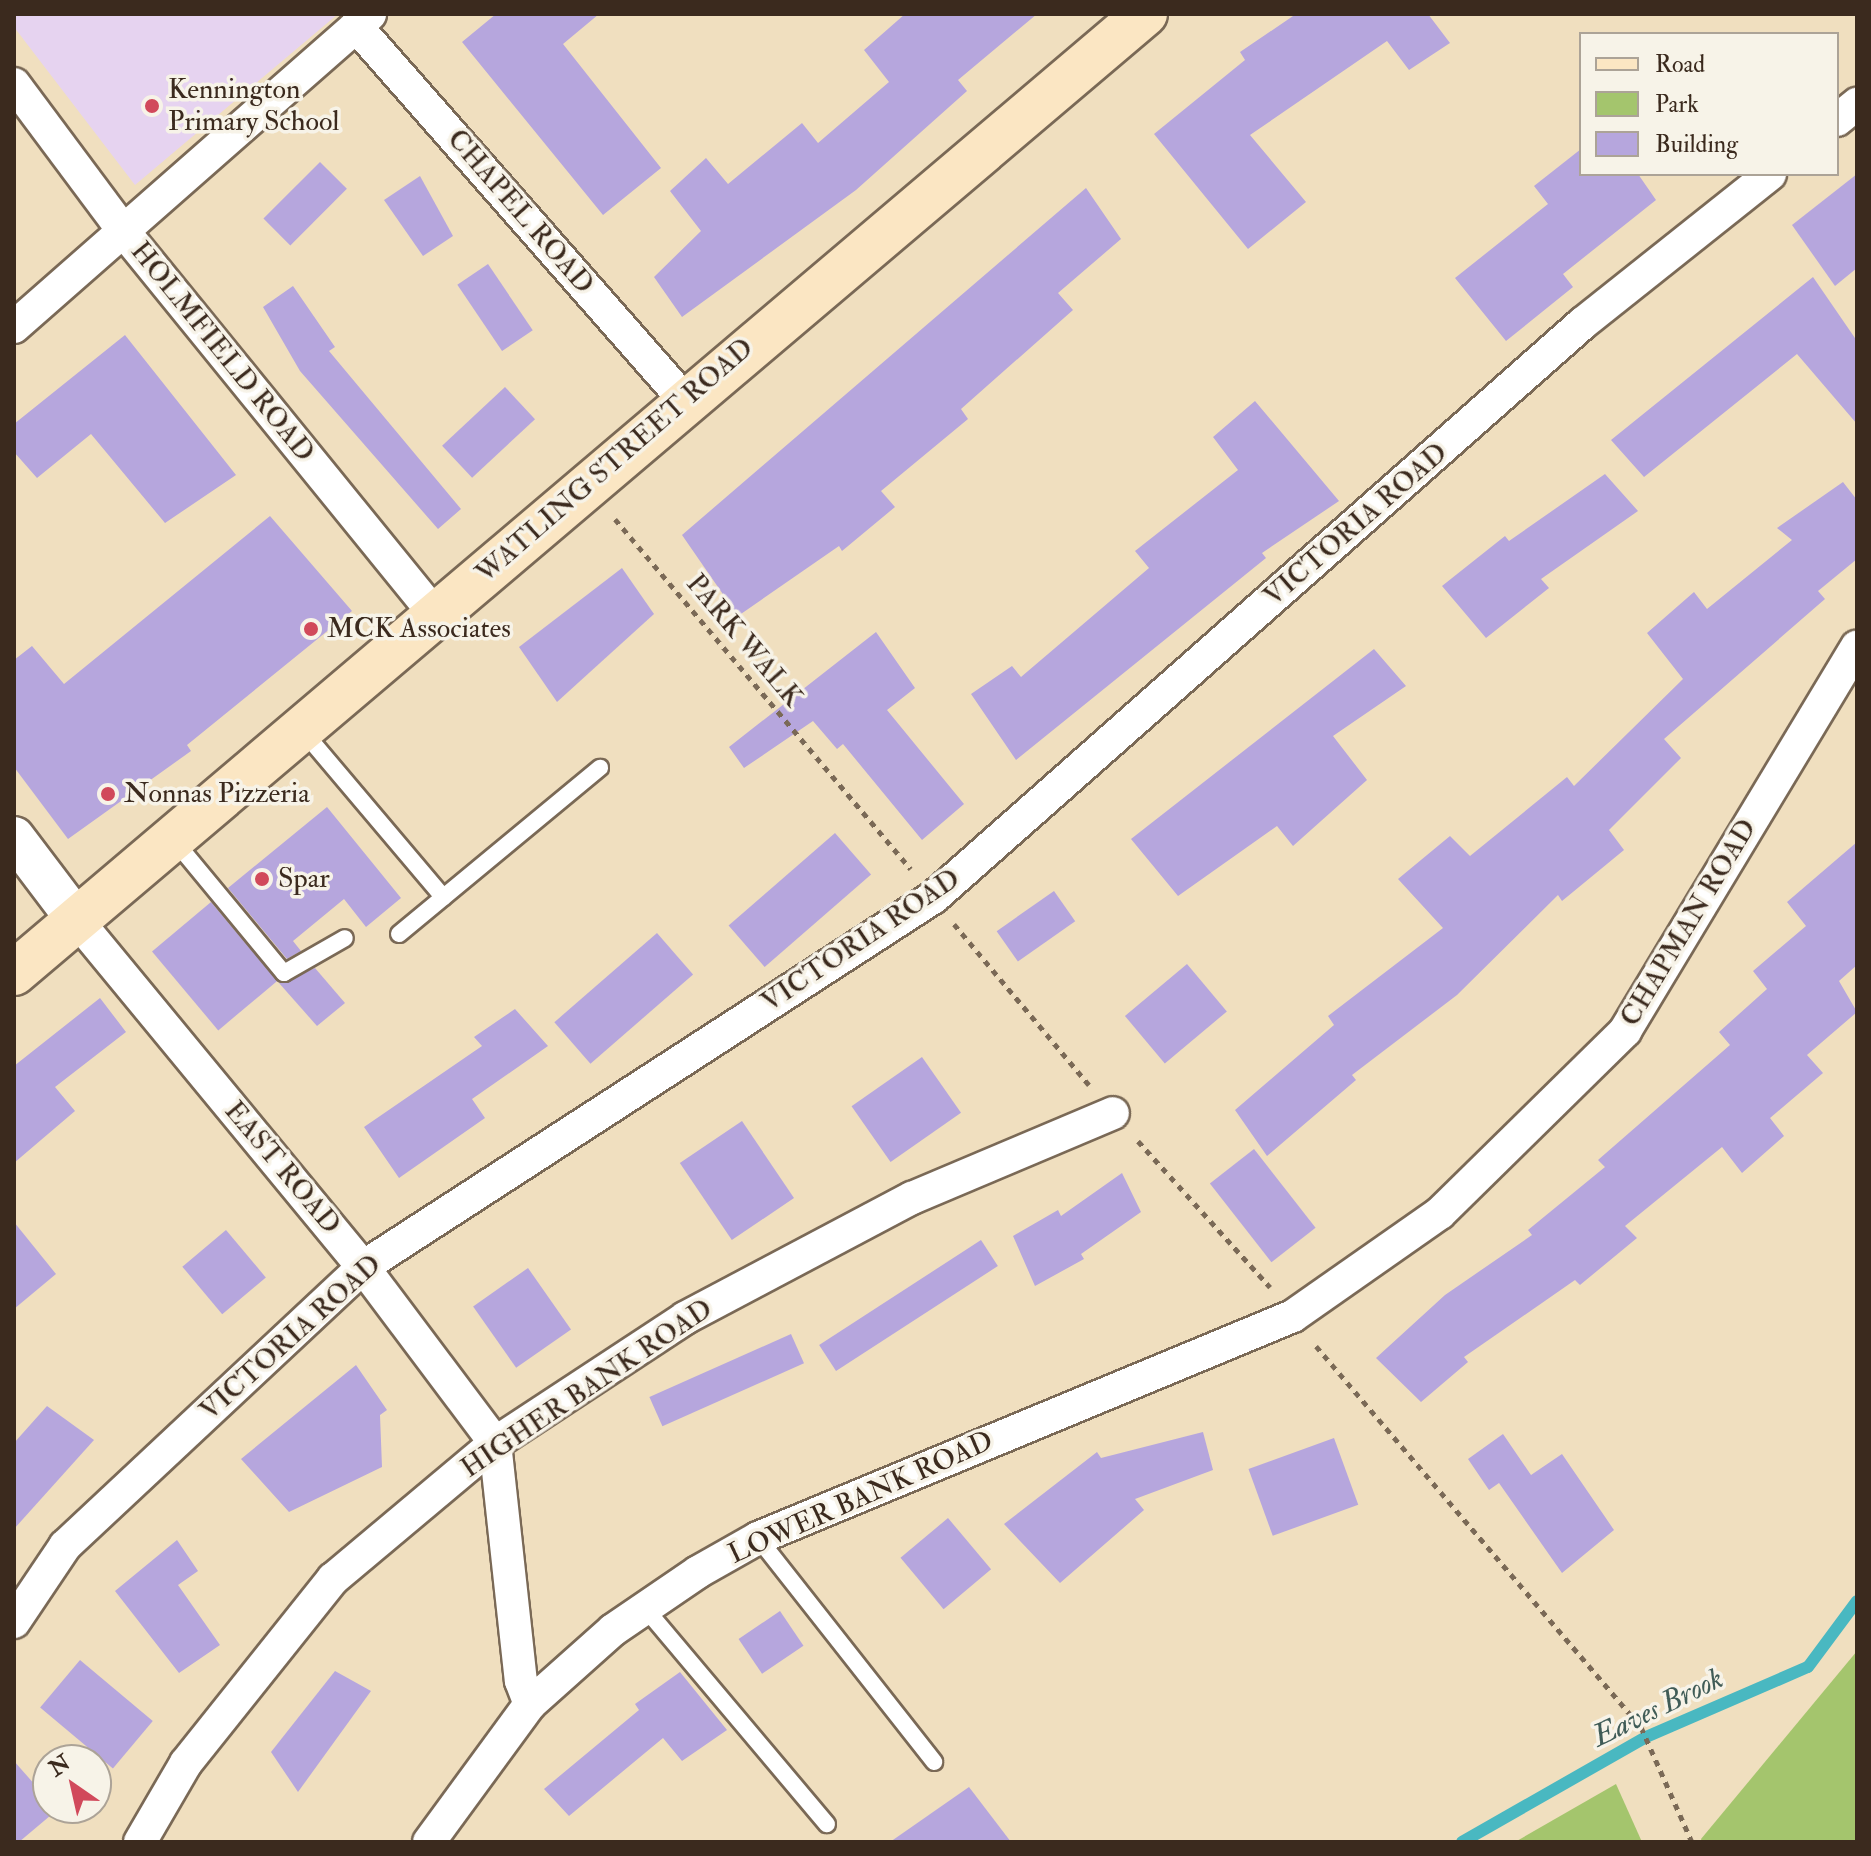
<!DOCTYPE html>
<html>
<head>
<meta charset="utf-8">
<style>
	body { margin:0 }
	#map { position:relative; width:1871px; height:1856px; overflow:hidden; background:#f0dfbf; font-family:"IM FELL Double Pica",serif }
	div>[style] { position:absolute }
	.built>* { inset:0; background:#e6d3f0 }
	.green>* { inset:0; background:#a4c56d }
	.stream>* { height:12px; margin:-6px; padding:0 6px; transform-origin:6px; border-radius:6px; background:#49b8c1 }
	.building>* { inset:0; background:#b6a6dd; transform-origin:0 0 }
	.path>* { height:5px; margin-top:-2.5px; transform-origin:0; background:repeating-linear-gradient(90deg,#7a6956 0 6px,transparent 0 12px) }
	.roads { filter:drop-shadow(2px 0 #7a6956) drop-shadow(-2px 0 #7a6956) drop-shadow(0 2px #7a6956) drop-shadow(0 -2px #7a6956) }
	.service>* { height:16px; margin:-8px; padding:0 8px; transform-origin:8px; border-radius:8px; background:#fff }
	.minor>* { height:32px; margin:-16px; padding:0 16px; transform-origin:16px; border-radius:16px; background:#fff }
	.tertiary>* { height:40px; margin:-20px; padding:0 20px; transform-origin:20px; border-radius:20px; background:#fff }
	.secondary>* { height:44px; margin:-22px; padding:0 22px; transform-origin:22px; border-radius:22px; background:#fbe6c3 }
	.dots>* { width:22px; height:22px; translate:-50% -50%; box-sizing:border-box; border:4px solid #f7f3e8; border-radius:50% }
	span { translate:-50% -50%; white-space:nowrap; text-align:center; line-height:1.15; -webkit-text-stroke:7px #f7f3e8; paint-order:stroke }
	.poi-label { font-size:28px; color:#3b2a1e }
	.left { translate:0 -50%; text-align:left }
	.street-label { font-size:28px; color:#3b2a1e }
	.water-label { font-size:30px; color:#405c57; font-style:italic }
	.frame { position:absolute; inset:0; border:16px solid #3b2a1e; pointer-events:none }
	.legend { position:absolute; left:1579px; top:32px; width:260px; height:144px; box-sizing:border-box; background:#f7f3e8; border:2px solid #aca397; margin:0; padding:10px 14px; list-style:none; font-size:24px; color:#3b2a1e }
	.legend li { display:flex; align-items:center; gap:16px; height:40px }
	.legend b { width:40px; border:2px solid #aca397 }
	.north { position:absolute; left:32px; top:1744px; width:80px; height:80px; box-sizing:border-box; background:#f7f3e8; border:2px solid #aca397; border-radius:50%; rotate:326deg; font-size:22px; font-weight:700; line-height:32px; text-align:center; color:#3b2a1e }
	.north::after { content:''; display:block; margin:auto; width:28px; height:36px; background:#d1495b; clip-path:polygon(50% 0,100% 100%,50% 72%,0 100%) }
</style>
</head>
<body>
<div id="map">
	<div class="built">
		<div style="clip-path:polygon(14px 14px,338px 14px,135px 185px,14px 27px)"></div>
	</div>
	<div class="green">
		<div style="clip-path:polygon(1857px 1651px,1857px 1842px,1702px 1842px,1701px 1839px)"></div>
		<div style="clip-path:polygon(1616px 1784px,1642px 1842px,1515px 1842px)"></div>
	</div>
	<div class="stream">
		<div style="left:1462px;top:1842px;width:212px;rotate:-29.7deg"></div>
		<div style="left:1646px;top:1737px;width:176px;rotate:-23.4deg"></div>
		<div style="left:1808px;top:1667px;width:82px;rotate:-53.4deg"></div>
	</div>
	<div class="building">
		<div style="clip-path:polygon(496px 14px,599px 14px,563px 44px,661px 168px,603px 215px,462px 42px)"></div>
		<div style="clip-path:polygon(905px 14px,1037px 14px,958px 80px,967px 91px,856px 190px,682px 317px,654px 277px,701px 231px,670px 191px,706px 158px,728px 184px,802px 123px,818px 143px,889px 82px,864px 50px)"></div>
		<div style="clip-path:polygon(1296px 14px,1428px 14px,1450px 43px,1409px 70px,1387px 41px,1250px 135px,1306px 202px,1248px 249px,1154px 134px,1245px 60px,1240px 52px)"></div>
		<div style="clip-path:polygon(1581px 149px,1581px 174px,1638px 174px,1656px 200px,1563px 274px,1573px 287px,1506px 341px,1455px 278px,1548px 204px,1534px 186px)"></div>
		<div style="left:320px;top:162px;width:38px;height:80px;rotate:45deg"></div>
		<div style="clip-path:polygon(1857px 174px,1857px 268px,1835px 286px,1792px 225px)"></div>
		<div style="clip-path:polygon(420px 176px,453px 236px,423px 256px,384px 200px)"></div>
		<div style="clip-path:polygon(1086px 188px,1121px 239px,1058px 293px,1073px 310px,961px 409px,968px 419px,881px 491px,895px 507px,842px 551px,839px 546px,738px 616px,682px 535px)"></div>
		<div style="left:488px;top:264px;width:80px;height:37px;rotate:56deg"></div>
		<div style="clip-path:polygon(1813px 277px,1857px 341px,1857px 424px,1797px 354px,1644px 477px,1611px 440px)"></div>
		<div style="clip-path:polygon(293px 286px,335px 347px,329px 351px,461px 509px,438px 529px,300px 371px,263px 307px)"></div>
		<div style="clip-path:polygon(125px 335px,236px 475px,165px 523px,91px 434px,37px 478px,14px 452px,14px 424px)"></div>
		<div style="left:505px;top:387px;width:44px;height:86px;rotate:47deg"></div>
		<div style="clip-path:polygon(1255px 401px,1339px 501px,1262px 553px,1266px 558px,1016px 760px,971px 694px,1012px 666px,1021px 677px,1149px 568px,1135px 551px,1238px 470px,1213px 437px)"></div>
		<div style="clip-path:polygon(1605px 474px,1638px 511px,1541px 579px,1549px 588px,1486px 638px,1442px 586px,1505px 536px,1509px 541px)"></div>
		<div style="clip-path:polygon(1843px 482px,1857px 500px,1857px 559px,1818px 591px,1825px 599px,1664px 739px,1681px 758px,1609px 830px,1624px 850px,1562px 901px,1558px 895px,1457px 995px,1352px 1075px,1356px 1080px,1267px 1156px,1235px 1110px,1334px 1025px,1328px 1016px,1443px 928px,1398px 879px,1450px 836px,1470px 856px,1567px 777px,1574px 786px,1683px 679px,1647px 633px,1694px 592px,1707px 609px,1792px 540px,1777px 528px)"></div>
		<div style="clip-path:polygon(270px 516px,352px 611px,187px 745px,191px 751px,68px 839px,14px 767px,14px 660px,32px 646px,64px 684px)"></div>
		<div style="clip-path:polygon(622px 568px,654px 614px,557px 702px,519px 647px)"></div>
		<div style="clip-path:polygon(876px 632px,915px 688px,887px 710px,964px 804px,922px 840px,843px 744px,837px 749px,813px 721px,744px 768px,729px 747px)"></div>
		<div style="clip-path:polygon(1374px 649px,1406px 686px,1333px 736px,1367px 780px,1293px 846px,1277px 826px,1178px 896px,1131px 839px)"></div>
		<div style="clip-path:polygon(327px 807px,401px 898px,366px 927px,344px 899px,293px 941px,301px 951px,287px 959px,228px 888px)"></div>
		<div style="left:835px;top:833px;width:55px;height:141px;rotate:49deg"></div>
		<div style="clip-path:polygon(1857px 842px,1857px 965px,1839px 981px,1857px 1012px,1807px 1055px,1823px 1073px,1770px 1118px,1784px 1136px,1742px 1173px,1722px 1147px,1625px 1226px,1637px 1238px,1580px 1285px,1575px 1280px,1464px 1357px,1468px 1362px,1421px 1402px,1376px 1358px,1445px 1295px,1532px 1235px,1528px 1230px,1605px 1167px,1598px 1160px,1730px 1045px,1719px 1032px,1767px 989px,1753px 971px,1806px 926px,1787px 902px)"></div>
		<div style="left:1054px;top:891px;width:37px;height:70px;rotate:55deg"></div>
		<div style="left:211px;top:902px;width:103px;height:77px;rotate:50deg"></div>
		<div style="left:657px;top:933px;width:55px;height:136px;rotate:49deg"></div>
		<div style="left:1187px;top:964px;width:62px;height:81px;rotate:50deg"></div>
		<div style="clip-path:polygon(315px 968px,345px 1003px,317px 1026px,279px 983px)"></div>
		<div style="clip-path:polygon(100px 998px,126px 1032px,55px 1087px,75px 1111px,14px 1163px,14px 1066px)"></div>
		<div style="clip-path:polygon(515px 1009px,548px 1046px,472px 1099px,485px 1118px,399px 1178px,364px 1127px,482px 1046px,474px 1037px)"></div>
		<div style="left:922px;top:1057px;width:68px;height:86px;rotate:55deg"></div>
		<div style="left:742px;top:1121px;width:93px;height:75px;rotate:56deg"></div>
		<div style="left:1254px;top:1149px;width:100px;height:56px;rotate:52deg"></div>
		<div style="clip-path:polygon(1122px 1173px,1141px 1212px,1081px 1254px,1084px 1259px,1035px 1286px,1013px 1236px,1058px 1210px,1061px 1216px)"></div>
		<div style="clip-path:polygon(14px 1222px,56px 1274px,14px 1309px)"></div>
		<div style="left:226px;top:1230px;width:62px;height:57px;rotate:50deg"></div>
		<div style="left:981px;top:1240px;width:31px;height:193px;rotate:57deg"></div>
		<div style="left:528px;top:1268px;width:75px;height:67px;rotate:55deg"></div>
		<div style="left:791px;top:1334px;width:32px;height:155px;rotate:66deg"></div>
		<div style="clip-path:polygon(356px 1365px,387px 1410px,380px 1415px,382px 1467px,289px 1512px,241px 1459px)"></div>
		<div style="clip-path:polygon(47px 1406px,94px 1440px,14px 1529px,14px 1443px)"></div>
		<div style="clip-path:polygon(1203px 1432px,1213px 1470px,1135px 1499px,1144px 1510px,1060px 1583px,1004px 1524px,1097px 1452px,1101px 1458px)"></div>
		<div style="clip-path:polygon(1503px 1434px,1531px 1475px,1562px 1454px,1614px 1530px,1562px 1573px,1499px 1483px,1489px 1490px,1468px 1459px)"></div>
		<div style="left:1334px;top:1438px;width:71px;height:91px;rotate:70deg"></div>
		<div style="left:948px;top:1518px;width:67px;height:62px;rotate:50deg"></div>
		<div style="clip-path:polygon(177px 1540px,198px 1571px,178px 1585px,220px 1645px,179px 1673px,115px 1591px)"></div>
		<div style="left:780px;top:1611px;width:42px;height:50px;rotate:56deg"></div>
		<div style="left:80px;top:1660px;width:95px;height:62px;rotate:40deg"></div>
		<div style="clip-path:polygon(335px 1671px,371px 1691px,298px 1792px,271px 1752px)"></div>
		<div style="clip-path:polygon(680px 1672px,727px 1730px,682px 1761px,663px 1738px,569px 1816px,544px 1789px,639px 1710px,635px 1704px)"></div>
		<div style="clip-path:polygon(14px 1761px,57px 1810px,19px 1842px,14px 1842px)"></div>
		<div style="clip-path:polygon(969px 1787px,1011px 1842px,890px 1842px)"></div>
	</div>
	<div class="path">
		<div style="left:615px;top:519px;width:458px;rotate:49.8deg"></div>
		<div style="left:954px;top:924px;width:210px;rotate:50deg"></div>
		<div style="left:1138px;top:1141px;width:197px;rotate:47.9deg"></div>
		<div style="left:1316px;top:1346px;width:501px;rotate:49.54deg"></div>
		<div style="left:1641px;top:1727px;width:126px;rotate:66.1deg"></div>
	</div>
	<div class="roads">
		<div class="service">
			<div style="left:302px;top:730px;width:219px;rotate:49.8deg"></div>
			<div style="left:173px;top:839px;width:174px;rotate:50.4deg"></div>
			<div style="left:284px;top:973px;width:70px;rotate:-29.8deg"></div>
			<div style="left:399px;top:934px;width:261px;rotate:-39.6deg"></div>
			<div style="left:758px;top:1538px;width:285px;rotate:51.8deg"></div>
			<div style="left:644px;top:1607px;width:284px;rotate:49.9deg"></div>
		</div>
		<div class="minor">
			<div style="left:356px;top:26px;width:497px;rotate:48.7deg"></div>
			<div style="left:14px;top:84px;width:186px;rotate:53.3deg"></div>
			<div style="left:125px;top:233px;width:493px;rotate:50.9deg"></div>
			<div style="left:1837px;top:120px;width:26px;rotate:-39deg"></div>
			<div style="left:14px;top:327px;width:474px;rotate:-41.3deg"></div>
			<div style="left:76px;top:919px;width:451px;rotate:50.5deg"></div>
			<div style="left:363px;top:1267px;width:220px;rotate:53.1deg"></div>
			<div style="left:495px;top:1443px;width:239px;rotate:83.8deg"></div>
			<div style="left:521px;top:1681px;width:25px;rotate:69deg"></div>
			<div style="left:14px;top:1622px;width:92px;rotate:-56.1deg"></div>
			<div style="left:65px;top:1546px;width:408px;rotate:-43.1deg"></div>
			<div style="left:363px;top:1267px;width:680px;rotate:-32.94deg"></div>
			<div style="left:934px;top:897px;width:866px;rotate:-41.49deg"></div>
			<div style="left:1583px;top:323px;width:239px;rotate:-38.5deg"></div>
			<div style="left:140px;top:1842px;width:91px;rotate:-59.8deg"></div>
			<div style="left:186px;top:1763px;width:236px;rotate:-51.4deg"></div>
			<div style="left:333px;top:1579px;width:212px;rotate:-40deg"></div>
			<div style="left:495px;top:1443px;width:227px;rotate:-33.3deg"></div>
			<div style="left:685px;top:1318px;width:257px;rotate:-27.9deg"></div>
			<div style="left:912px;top:1198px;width:218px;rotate:-22.9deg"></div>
			<div style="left:429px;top:1842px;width:171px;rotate:-53.8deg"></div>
			<div style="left:530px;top:1704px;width:111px;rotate:-41.7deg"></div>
			<div style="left:613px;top:1630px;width:103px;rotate:-34.3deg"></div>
			<div style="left:698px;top:1572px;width:69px;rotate:-29.5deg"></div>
			<div style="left:758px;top:1538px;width:579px;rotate:-22.54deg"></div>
			<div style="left:1293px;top:1316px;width:179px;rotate:-35deg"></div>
			<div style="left:1440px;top:1213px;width:260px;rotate:-44.5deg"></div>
			<div style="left:1625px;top:1031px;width:449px;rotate:-58.9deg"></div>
		</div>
		<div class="tertiary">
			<div style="left:14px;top:837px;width:103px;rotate:52.9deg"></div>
		</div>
		<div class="secondary">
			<div style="left:14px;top:973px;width:1483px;rotate:-40.3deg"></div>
		</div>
	</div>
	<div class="dots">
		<div style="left:152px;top:106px;background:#d1495b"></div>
		<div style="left:311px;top:629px;background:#d1495b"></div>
		<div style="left:108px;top:794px;background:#d1495b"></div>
		<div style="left:262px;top:879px;background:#d1495b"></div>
	</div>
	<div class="poi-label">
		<span class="left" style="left:168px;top:106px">Kennington<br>Primary School</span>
		<span class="left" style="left:327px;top:629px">MCK Associates</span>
		<span class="left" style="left:124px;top:794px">Nonnas Pizzeria</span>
		<span class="left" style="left:278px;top:879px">Spar</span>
	</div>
	<div class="street-label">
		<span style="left:520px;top:212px;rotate:49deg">CHAPEL ROAD</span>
		<span style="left:222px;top:352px;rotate:51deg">HOLMFIELD ROAD</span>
		<span style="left:615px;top:461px;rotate:-41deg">WATLING STREET ROAD</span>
		<span style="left:1356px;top:525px;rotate:-41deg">VICTORIA ROAD</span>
		<span style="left:744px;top:641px;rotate:50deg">PARK WALK</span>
		<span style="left:1689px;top:923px;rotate:-59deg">CHAPMAN ROAD</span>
		<span style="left:861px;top:941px;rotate:-34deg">VICTORIA ROAD</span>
		<span style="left:282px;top:1168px;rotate:50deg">EAST ROAD</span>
		<span style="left:291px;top:1338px;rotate:-42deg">VICTORIA ROAD</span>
		<span style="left:587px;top:1389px;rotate:-34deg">HIGHER BANK ROAD</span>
		<span style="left:861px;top:1498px;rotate:-24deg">LOWER BANK ROAD</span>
	</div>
	<div class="water-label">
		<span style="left:1658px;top:1708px;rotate:-26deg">Eaves Brook</span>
	</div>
	<div class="frame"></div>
	<ul class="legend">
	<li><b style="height:10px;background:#fbe6c3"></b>Road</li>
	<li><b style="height:22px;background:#a4c56d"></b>Park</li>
	<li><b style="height:22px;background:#b6a6dd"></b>Building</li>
	</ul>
	<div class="north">N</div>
</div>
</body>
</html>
